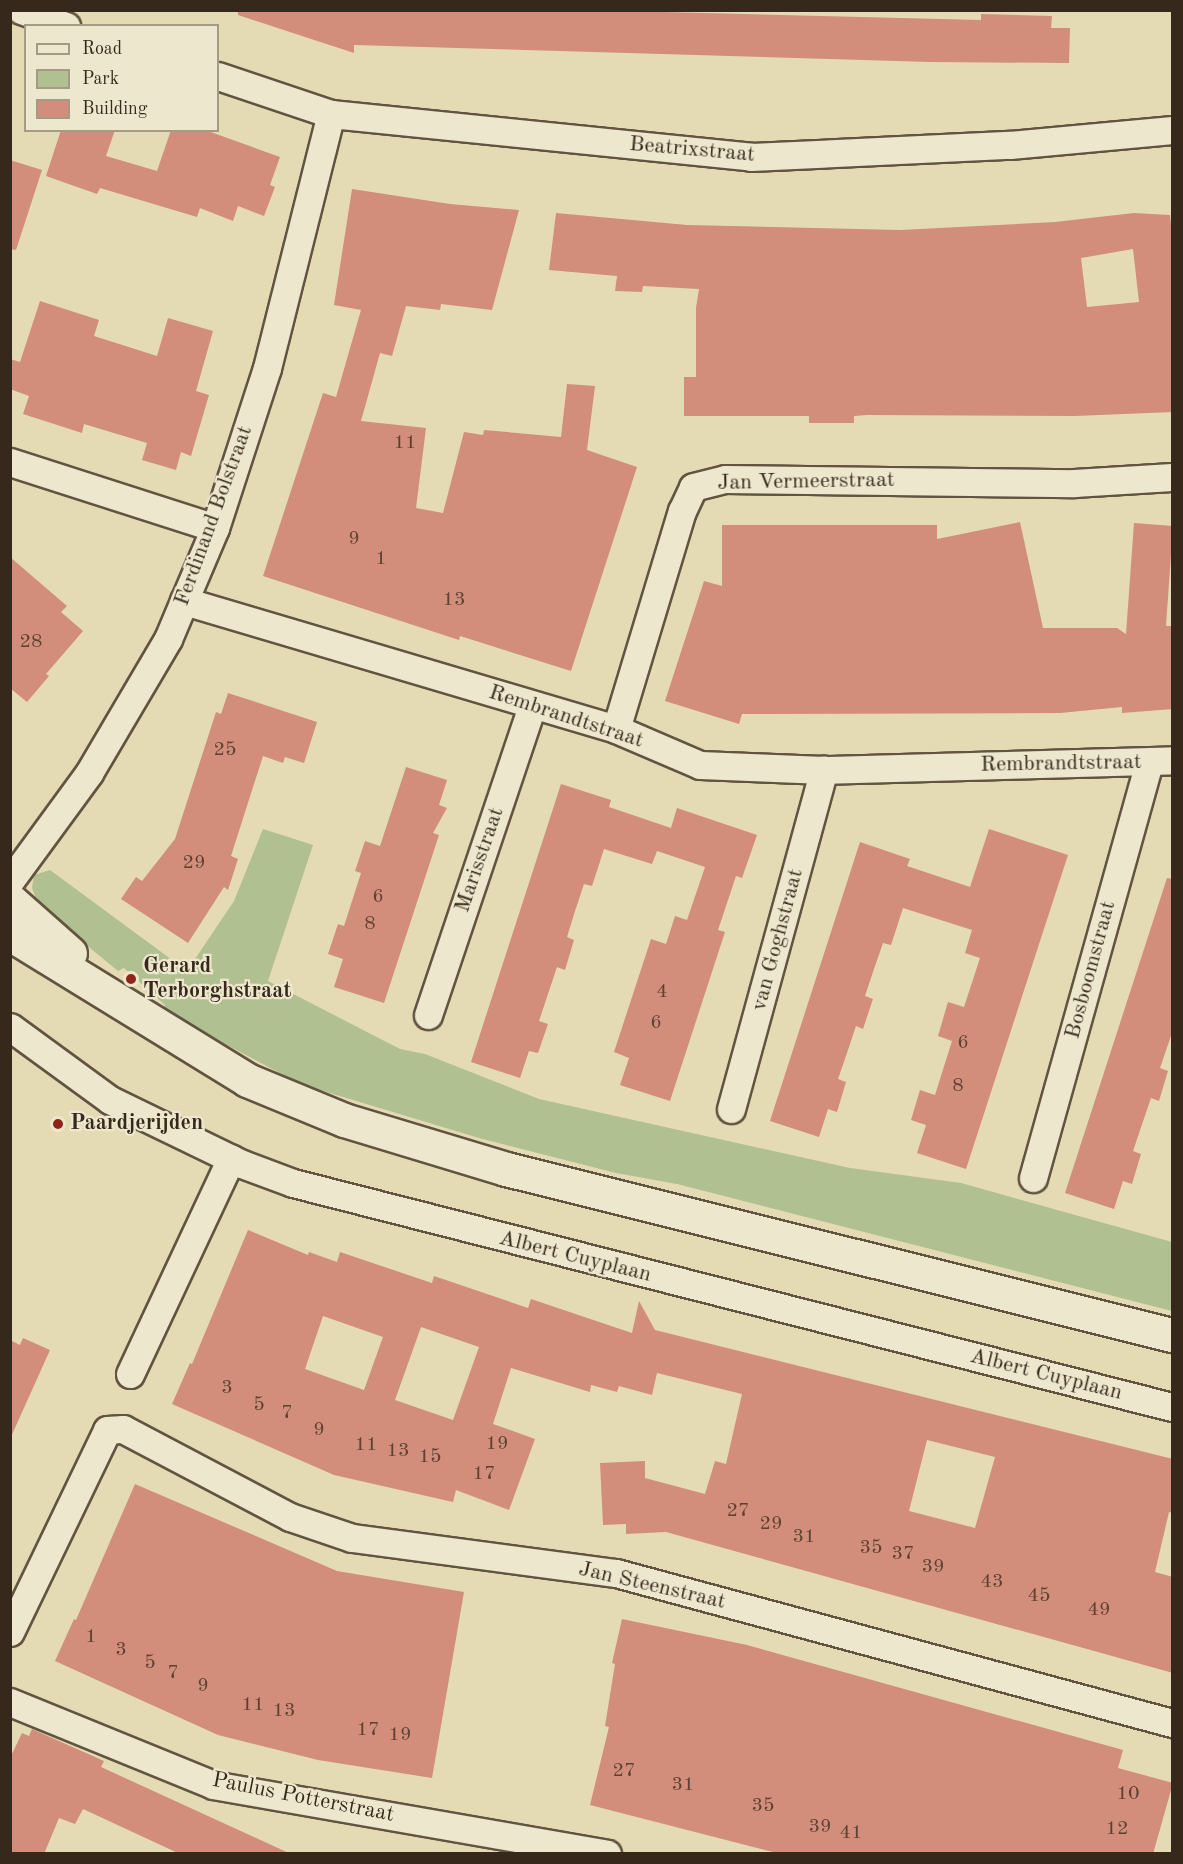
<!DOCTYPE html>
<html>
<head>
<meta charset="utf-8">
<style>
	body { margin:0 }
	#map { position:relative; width:1183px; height:1864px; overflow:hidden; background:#e4dab4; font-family:"Old Standard TT",serif }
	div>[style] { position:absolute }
	.green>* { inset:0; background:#b0c090 }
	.building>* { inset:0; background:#d28e7a }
	.roads { filter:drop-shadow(2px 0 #625441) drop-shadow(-2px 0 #625441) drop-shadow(0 2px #625441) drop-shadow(0 -2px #625441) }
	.minor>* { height:27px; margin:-13.5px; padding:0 13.5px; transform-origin:13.5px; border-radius:13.5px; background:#ede7ce }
	.tertiary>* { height:33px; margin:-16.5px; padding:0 16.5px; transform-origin:16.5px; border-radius:16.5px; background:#ede7ce }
	.dots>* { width:16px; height:16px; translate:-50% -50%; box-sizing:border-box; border:3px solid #ede7ce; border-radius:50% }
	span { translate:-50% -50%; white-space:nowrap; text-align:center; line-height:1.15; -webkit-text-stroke:4.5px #ede7ce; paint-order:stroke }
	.number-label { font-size:20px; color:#5d4233 }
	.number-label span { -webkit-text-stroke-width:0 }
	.street-label { font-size:22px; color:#36281b }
	.poi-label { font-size:22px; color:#36281b; font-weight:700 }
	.left { translate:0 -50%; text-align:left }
	.frame { position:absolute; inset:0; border:12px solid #36281b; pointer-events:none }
	.legend { position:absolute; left:24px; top:24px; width:195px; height:108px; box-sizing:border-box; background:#ede7ce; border:2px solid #a49b86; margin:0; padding:8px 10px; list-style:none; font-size:18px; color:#36281b }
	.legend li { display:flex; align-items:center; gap:12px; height:30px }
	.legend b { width:30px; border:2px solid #a49b86 }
</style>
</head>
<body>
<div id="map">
	<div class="green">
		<div style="clip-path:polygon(263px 829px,313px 845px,268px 981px,400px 1049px,425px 1054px,539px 1099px,850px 1168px,961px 1183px,1172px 1242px,1172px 1311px,677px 1184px,616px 1173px,479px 1138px,300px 1084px,162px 1010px,165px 1005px,124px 968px,118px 971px,39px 906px,32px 888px,34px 875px,50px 870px,187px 971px,234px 901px)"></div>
	</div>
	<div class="building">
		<div style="clip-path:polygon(238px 10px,583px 10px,981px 20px,981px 14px,1052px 16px,1051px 28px,1070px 28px,1069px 63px,930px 62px,354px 45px,354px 53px,238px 15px)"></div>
		<div style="clip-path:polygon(61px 130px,115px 130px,106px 156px,157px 171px,171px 130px,205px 130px,280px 157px,270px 185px,275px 187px,264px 216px,238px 206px,233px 221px,200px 208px,197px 217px,100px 188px,97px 194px,46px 176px)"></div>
		<div style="clip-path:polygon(10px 160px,42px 170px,16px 250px,10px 249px)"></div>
		<div style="clip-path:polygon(352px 189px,450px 204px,519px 210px,492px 310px,441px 304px,440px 310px,406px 306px,392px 356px,380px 353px,361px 421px,426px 428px,416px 508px,443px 513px,464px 432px,483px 435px,484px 430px,561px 437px,567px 384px,595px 386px,587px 450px,637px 467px,571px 671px,460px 636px,459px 640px,263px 576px,323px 393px,336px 397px,361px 310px,334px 305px)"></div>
		<div style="clip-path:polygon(evenodd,556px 213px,687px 225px,900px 230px,1055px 222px,1134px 213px,1170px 215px,1173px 243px,1173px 412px,1075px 416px,867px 415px,854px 416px,854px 423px,809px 423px,809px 416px,684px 416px,684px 377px,696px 377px,696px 308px,699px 289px,643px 286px,642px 292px,615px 291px,617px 276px,549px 270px,556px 213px,1133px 249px,1139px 302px,1087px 307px,1081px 258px,1133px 249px)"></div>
		<div style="clip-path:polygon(40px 301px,99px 320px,94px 336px,157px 356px,168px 318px,213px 331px,196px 391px,209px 395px,191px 456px,181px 452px,176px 470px,142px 460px,147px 443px,84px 424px,82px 433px,23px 414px,29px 396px,10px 389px,10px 359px,20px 362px)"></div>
		<div style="clip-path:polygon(1020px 522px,1043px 628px,1117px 628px,1126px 634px,1134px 523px,1173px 526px,1166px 626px,1173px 626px,1173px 709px,1122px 713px,1122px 707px,1060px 713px,742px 714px,739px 724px,665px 701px,704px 581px,722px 586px,722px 525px,937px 525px,937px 539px)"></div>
		<div style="clip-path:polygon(10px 557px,67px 606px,61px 612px,83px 631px,46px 674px,49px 676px,27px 702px,10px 688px)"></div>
		<div style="clip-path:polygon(228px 693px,317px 722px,304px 763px,285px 757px,283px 763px,263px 756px,231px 856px,238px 859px,228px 890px,224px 887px,188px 943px,121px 899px,136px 877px,142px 881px,175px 839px,216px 712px,221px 714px)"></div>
		<div style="clip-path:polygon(406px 767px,447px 780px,439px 805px,447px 808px,433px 833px,439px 835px,384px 1003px,334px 987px,343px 959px,328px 954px,338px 924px,344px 926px,361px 873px,355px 871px,365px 841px,380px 846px)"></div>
		<div style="clip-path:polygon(561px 784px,611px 800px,609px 807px,671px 828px,677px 808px,757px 835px,742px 878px,736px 876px,718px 930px,725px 932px,670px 1101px,620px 1085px,629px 1058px,614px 1052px,651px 939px,666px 944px,675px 916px,687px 920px,705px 867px,657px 851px,652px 864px,604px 849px,592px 886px,584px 884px,575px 911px,567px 937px,574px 940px,565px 970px,557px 967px,539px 1021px,548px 1024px,538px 1053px,529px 1051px,520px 1078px,471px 1062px)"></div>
		<div style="clip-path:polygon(989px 829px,1068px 855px,966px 1169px,917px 1153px,926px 1125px,911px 1120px,920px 1090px,935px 1095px,952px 1041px,938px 1036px,948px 1002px,964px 1007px,980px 958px,965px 953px,972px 930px,903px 908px,891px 945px,883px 943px,874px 969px,865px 996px,873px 999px,863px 1029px,856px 1026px,847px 1053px,838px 1079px,846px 1082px,837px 1112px,828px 1109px,819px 1137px,770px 1121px,860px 842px,910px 859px,907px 866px,970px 887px)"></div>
		<div style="clip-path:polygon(1167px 878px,1173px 879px,1173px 1030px,1160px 1068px,1168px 1071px,1159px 1101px,1151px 1098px,1133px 1151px,1141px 1154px,1132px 1184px,1123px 1181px,1114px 1209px,1065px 1193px)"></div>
		<div style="clip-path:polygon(evenodd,248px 1230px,308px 1255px,309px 1252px,337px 1262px,340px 1252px,432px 1283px,434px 1276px,528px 1308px,531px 1299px,632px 1333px,639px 1301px,655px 1330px,1173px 1459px,1173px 1513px,1169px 1512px,1155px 1572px,1173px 1577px,1173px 1673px,666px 1532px,626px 1534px,626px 1524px,603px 1525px,600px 1463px,645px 1461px,645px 1478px,705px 1494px,715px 1461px,726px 1464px,742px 1394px,657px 1373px,652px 1395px,619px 1386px,617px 1392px,591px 1385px,590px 1392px,511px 1368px,493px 1424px,535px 1439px,509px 1510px,456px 1490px,453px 1502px,334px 1475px,172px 1404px,190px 1363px,192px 1364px,248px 1230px,323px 1316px,383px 1337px,364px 1390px,305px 1369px,323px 1316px,248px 1230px,421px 1327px,479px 1347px,453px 1420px,395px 1400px,421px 1327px,248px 1230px,927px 1440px,995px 1457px,975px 1528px,909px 1511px,927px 1440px)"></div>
		<div style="clip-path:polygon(23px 1338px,50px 1350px,10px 1439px,10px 1340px,20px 1345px)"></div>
		<div style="clip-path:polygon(135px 1484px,337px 1571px,464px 1592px,432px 1778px,318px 1760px,218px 1735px,55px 1661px,74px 1619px,76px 1620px)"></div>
		<div style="clip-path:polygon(622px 1619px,747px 1645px,1123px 1750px,1118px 1768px,1173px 1783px,1153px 1854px,781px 1854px,590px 1805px,609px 1727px,605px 1726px,615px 1664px,612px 1663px)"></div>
		<div style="clip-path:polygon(32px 1729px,104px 1761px,101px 1767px,291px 1854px,180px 1854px,83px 1809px,75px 1824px,59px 1818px,44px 1854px,10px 1854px,10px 1758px,22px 1733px,29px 1736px)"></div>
	</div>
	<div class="roads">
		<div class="minor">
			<div style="left:21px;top:10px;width:48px;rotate:19.6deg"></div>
			<div style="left:218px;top:76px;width:119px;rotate:18.6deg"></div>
			<div style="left:331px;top:114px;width:422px;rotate:5.8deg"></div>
			<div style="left:751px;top:157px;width:259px;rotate:-2.7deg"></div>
			<div style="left:1010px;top:145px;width:163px;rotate:-5.3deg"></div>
			<div style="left:10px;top:462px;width:215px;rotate:17.8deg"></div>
			<div style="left:184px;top:601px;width:451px;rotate:16.5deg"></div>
			<div style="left:616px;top:729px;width:91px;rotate:23.2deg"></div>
			<div style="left:700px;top:765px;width:124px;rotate:2.3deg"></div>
			<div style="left:824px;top:770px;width:348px;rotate:-1.6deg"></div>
			<div style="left:616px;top:729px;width:228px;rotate:-73.2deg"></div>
			<div style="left:682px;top:511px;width:26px;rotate:-65deg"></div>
			<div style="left:693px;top:487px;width:33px;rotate:-14deg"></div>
			<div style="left:725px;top:479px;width:349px;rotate:0.7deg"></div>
			<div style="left:1074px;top:483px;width:98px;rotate:-3.5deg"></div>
			<div style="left:10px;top:881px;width:134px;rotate:-53.8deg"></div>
			<div style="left:89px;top:773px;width:156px;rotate:-59.5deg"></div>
			<div style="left:168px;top:639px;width:41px;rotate:-67.2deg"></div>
			<div style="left:184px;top:601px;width:79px;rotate:-67deg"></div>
			<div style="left:215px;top:528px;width:168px;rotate:-72deg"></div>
			<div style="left:267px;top:368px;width:262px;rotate:-75.9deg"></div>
			<div style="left:428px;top:1015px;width:326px;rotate:-71.4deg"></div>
			<div style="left:10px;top:1027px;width:124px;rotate:36.1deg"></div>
			<div style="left:110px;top:1100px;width:147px;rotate:25.9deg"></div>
			<div style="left:242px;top:1164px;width:54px;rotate:20.4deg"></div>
			<div style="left:293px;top:1183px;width:907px;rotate:14.3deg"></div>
			<div style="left:731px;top:1109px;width:352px;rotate:-74.7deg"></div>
			<div style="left:1033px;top:1178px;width:432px;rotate:-74.4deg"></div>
			<div style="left:130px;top:1374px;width:238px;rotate:-64.9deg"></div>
			<div style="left:10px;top:1632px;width:224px;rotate:-64.3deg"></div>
			<div style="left:107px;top:1430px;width:16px;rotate:-4deg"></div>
			<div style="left:123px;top:1429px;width:189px;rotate:27.8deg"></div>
			<div style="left:290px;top:1517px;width:65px;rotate:18.7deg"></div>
			<div style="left:352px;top:1538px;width:266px;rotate:7.6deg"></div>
			<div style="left:616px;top:1573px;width:576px;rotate:15.1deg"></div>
			<div style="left:10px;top:1702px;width:219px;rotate:22.2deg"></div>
			<div style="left:213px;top:1785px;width:400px;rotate:9.9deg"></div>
		</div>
		<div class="tertiary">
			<div style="left:10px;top:900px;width:80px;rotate:41.5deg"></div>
			<div style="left:10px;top:934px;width:278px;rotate:31.6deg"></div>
			<div style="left:247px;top:1080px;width:105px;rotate:22.4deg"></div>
			<div style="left:344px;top:1120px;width:169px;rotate:16.8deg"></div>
			<div style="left:506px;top:1169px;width:686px;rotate:14deg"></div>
		</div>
	</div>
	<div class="dots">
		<div style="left:131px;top:979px;background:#8f2418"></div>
		<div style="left:58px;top:1124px;background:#8f2418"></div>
	</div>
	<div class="number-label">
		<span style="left:405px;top:443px">11</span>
		<span style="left:354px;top:539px">9</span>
		<span style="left:381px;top:559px">1</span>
		<span style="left:454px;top:600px">13</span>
		<span style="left:31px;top:642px">28</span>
		<span style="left:225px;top:750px">25</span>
		<span style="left:194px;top:863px">29</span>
		<span style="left:378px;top:897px">6</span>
		<span style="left:370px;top:924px">8</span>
		<span style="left:662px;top:992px">4</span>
		<span style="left:656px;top:1023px">6</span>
		<span style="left:963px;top:1043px">6</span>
		<span style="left:958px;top:1086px">8</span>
		<span style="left:227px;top:1388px">3</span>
		<span style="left:259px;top:1405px">5</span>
		<span style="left:287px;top:1413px">7</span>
		<span style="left:319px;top:1430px">9</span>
		<span style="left:497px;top:1444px">19</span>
		<span style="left:366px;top:1445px">11</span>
		<span style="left:398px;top:1451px">13</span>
		<span style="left:430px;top:1457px">15</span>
		<span style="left:484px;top:1474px">17</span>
		<span style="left:738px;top:1511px">27</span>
		<span style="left:771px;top:1524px">29</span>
		<span style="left:804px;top:1537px">31</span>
		<span style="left:871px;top:1548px">35</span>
		<span style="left:903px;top:1554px">37</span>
		<span style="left:933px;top:1567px">39</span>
		<span style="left:992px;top:1582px">43</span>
		<span style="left:1039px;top:1596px">45</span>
		<span style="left:1099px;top:1610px">49</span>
		<span style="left:91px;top:1637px">1</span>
		<span style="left:121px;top:1650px">3</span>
		<span style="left:150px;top:1663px">5</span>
		<span style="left:173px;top:1673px">7</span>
		<span style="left:203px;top:1686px">9</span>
		<span style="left:253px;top:1705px">11</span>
		<span style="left:284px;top:1711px">13</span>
		<span style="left:368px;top:1730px">17</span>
		<span style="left:400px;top:1735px">19</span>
		<span style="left:624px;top:1771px">27</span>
		<span style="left:683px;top:1785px">31</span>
		<span style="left:1128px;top:1794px">10</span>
		<span style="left:763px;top:1806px">35</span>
		<span style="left:820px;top:1827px">39</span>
		<span style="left:1117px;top:1829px">12</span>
		<span style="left:851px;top:1833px">41</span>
	</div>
	<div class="street-label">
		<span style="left:692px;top:150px;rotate:5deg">Beatrixstraat</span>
		<span style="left:806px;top:482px;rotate:-1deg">Jan Vermeerstraat</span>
		<span style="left:214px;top:516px;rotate:-70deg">Ferdinand Bolstraat</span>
		<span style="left:566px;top:717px;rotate:18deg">Rembrandtstraat</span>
		<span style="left:1061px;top:764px;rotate:-1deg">Rembrandtstraat</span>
		<span style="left:480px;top:860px;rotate:-71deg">Marisstraat</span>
		<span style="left:778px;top:940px;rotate:-75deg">van Goghstraat</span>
		<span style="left:1091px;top:970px;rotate:-75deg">Bosboomstraat</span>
		<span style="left:575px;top:1257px;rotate:14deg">Albert Cuyplaan</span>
		<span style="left:1046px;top:1375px;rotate:14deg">Albert Cuyplaan</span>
		<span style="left:652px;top:1586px;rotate:13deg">Jan Steenstraat</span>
		<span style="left:303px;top:1798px;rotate:11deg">Paulus Potterstraat</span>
	</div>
	<div class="poi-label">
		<span class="left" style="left:143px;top:979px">Gerard<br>Terborghstraat</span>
		<span class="left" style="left:70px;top:1124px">Paardjerijden</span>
	</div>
	<div class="frame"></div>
	<ul class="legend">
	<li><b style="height:8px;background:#ede7ce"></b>Road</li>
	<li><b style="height:16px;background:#b0c090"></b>Park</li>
	<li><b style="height:16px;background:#d28e7a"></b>Building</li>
	</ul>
</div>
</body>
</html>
